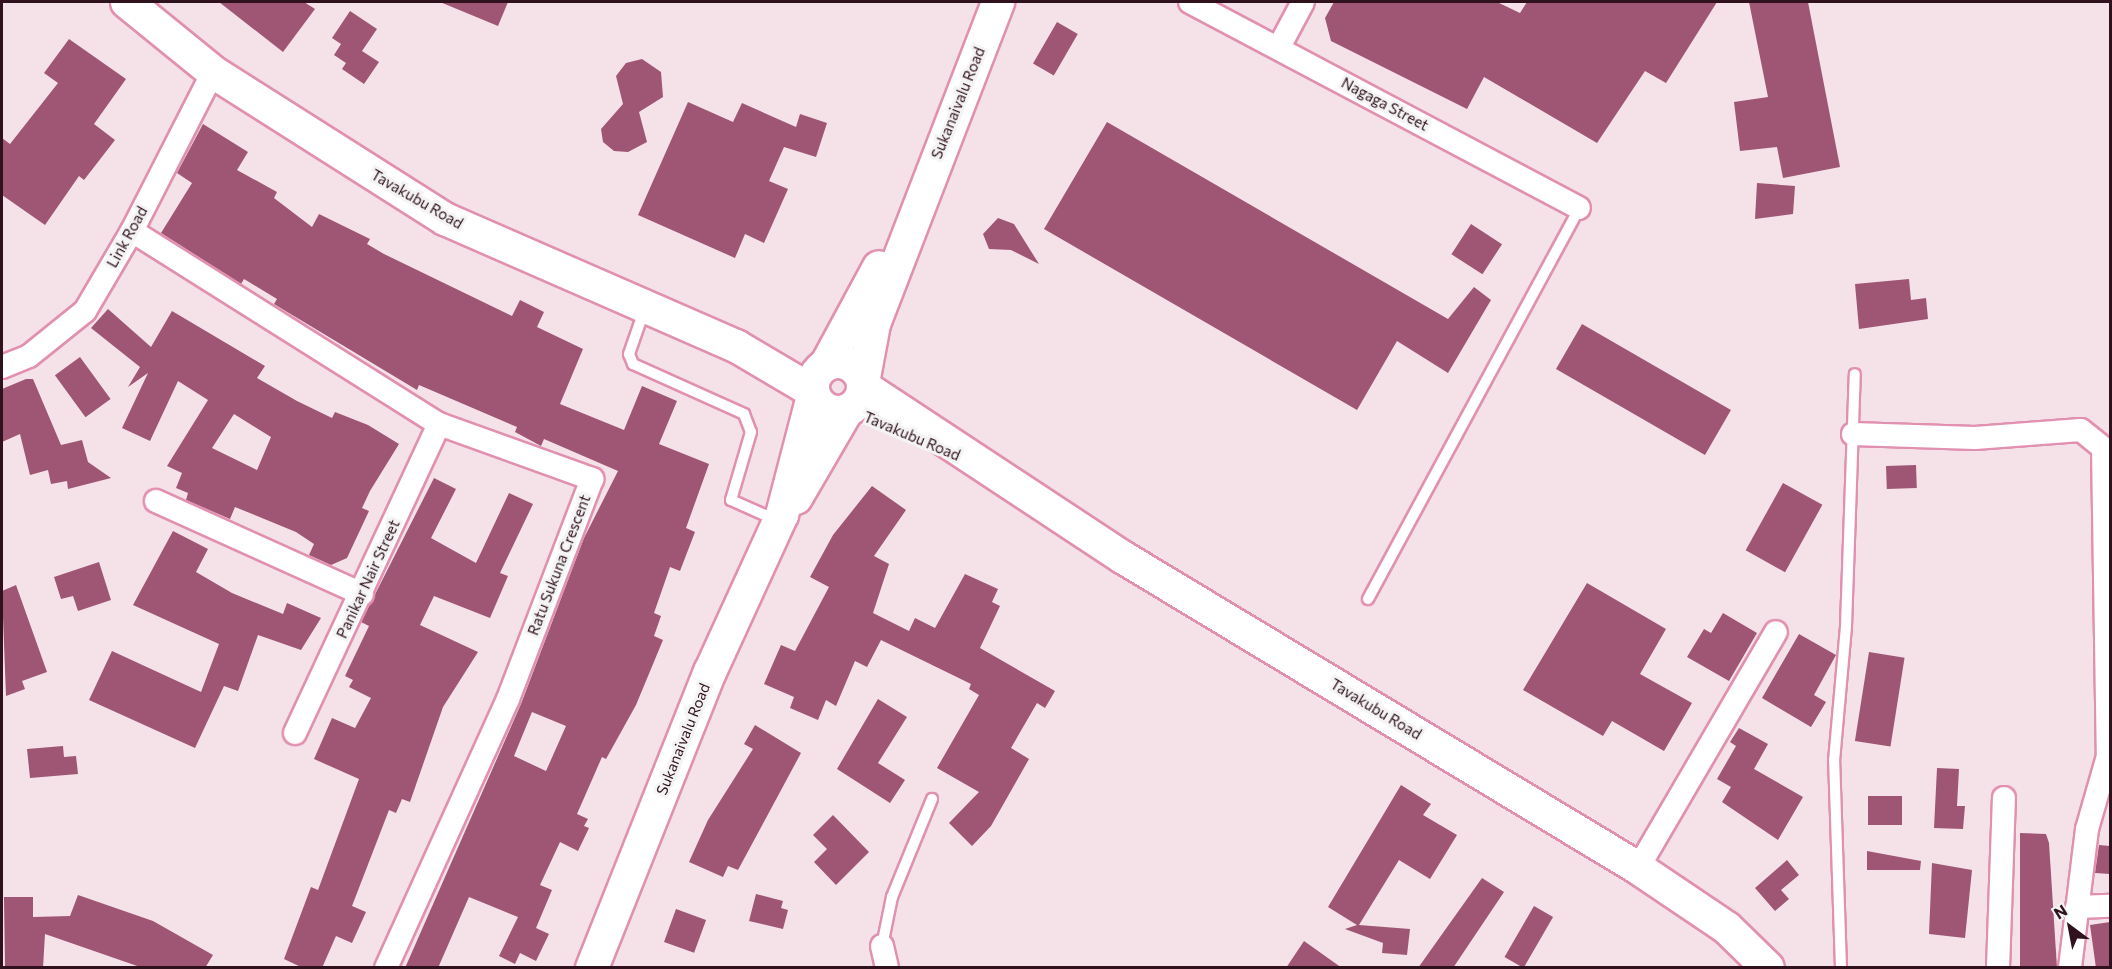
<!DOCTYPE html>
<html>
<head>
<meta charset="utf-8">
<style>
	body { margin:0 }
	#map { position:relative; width:2112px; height:969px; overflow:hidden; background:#f4e2e8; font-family:Commissioner,sans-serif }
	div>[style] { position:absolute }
	.building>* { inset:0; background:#9f5574; transform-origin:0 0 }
	.roads { filter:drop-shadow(2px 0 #e190b0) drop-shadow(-2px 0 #e190b0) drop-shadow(0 2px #e190b0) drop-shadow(0 -2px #e190b0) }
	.service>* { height:10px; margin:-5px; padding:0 5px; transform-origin:5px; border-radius:5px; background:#fff }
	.minor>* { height:22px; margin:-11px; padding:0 11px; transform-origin:11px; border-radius:11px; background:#fff }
	.secondary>* { height:32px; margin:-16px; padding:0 16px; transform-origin:16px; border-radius:16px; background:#fff }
	.secondary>.ring { margin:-16px; padding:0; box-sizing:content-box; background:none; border:32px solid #fff; border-radius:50% }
	span { translate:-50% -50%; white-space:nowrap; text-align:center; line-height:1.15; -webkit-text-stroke:6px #f4f4f4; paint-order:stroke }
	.street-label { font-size:15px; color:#30121f }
	.frame { position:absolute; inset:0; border:3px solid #30121f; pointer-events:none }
	.north { position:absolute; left:2040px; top:897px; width:60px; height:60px; -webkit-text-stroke:4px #f4f4f4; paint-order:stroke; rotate:328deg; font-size:16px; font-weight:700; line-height:24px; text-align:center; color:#30121f }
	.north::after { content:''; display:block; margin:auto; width:21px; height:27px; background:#30121f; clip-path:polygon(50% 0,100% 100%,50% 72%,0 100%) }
</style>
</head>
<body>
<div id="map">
	<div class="building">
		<div style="clip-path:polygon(219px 2px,304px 2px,315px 9px,283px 52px)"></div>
		<div style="clip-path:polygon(440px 2px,508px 2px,498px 26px)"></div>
		<div style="clip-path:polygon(1334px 2px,1497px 2px,1520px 13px,1527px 2px,1717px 2px,1666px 83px,1645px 71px,1597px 143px,1484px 77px,1467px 109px,1331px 41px,1325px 18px)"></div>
		<div style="clip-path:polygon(1749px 2px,1808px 2px,1840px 167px,1783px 178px,1777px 147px,1740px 151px,1734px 102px,1768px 97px)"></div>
		<div style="clip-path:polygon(350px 11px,377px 29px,362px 51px,379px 62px,364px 84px,342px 69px,346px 63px,334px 55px,341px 44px,332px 38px)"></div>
		<div style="left:1057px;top:22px;width:24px;height:48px;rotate:30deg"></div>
		<div style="clip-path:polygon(69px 39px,126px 79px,94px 124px,115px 140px,84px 180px,79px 176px,45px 225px,2px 195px,2px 138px,10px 144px,58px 83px,44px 73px)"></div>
		<div style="clip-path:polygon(642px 59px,661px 72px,663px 97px,639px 112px,647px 142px,628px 152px,614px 151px,603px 142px,601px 129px,623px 104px,616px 76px,626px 63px)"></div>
		<div style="clip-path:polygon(688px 102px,733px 122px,742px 103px,796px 127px,800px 114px,827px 123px,816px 157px,784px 147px,769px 181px,788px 189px,764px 243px,745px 234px,735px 258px,638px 215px)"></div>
		<div style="clip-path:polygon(1107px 122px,1448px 319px,1474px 287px,1491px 300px,1448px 373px,1397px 341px,1357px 410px,1044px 229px)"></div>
		<div style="clip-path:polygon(evenodd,203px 124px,248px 152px,237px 170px,277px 192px,274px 198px,312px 227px,319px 214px,370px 239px,367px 244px,384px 254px,512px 316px,520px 300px,544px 312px,537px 327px,583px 349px,560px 404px,624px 430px,642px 386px,677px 401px,659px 444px,709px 464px,686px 528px,695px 532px,680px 571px,670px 567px,654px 613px,661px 616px,654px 636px,663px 640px,636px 705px,606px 759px,602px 757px,577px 814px,588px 819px,584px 826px,589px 828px,578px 851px,560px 842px,540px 885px,552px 890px,536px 928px,549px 934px,536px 961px,520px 953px,515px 964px,499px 956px,518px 917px,469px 897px,438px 968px,405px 968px,521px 704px,584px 538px,618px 471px,544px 439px,541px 446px,515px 432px,517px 427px,419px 385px,417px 390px,274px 304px,277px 299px,244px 279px,241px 284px,161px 233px,192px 183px,177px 173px,203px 124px,532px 712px,566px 726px,546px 771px,514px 756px,532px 712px)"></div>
		<div style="clip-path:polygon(1757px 183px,1795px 186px,1793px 214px,1755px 219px)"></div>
		<div style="clip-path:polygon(998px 218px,1014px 224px,1039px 264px,1011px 250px,989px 249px,983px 234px)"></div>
		<div style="left:1471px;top:224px;width:37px;height:36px;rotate:33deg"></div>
		<div style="clip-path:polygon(1909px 279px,1911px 300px,1926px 298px,1928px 319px,1859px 329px,1855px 284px)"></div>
		<div style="clip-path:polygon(evenodd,108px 309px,151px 347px,172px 311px,265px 366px,257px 378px,297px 401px,332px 418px,335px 412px,368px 425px,399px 444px,370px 491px,362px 508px,369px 511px,347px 558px,331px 565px,309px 555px,314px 544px,296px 532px,235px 507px,230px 519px,186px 500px,188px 493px,176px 488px,182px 473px,167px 466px,208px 400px,178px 381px,150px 441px,122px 428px,148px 373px,128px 387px,140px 367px,91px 328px,108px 309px,234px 414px,271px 437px,257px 470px,212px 448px,234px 414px)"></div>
		<div style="left:1582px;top:324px;width:172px;height:52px;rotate:30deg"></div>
		<div style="left:80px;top:357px;width:52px;height:31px;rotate:54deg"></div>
		<div style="clip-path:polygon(26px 379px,33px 379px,61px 445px,82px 440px,88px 462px,111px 478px,68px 489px,67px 481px,51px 484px,48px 470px,30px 475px,20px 434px,2px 442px,2px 389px)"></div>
		<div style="left:1916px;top:465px;width:23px;height:30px;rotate:88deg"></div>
		<div style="clip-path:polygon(434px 478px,456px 489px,431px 538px,476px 563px,509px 493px,533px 504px,500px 573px,508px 576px,490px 618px,434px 596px,420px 625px,478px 652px,443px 707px,410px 802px,402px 799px,396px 813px,389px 810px,352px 906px,366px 912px,352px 943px,336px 936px,322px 968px,303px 968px,284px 959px,311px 887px,318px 890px,359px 779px,314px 759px,332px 718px,355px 728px,371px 698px,349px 687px,353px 680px,345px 676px,369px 626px,361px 622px)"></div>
		<div style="left:1783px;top:483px;width:45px;height:77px;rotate:29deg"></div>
		<div style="clip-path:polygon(872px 486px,906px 510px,874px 556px,889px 564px,873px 613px,909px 631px,915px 618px,935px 628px,965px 574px,998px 589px,992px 602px,1000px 606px,980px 648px,1055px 691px,1045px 708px,1037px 703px,1011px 748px,1029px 759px,991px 826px,972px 846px,949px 823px,979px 792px,937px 768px,979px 695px,969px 689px,971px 684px,881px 640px,867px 667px,855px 661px,836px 706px,826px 700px,818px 720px,790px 708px,794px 697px,764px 684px,781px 645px,795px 651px,829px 587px,810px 577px,833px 535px)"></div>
		<div style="clip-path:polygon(173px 531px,208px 549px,196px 572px,232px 593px,283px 614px,287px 603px,321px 618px,301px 650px,258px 635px,238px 691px,224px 686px,195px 748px,89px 700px,112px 651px,201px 692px,219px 644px,133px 605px)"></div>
		<div style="clip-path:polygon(99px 562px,111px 600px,78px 611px,73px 596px,61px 599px,54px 577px)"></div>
		<div style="clip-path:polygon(1587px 583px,1666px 629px,1640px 674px,1692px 703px,1664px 751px,1612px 721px,1603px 736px,1523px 690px)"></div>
		<div style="clip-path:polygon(16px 585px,47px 672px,22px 681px,25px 689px,6px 696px,2px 591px)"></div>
		<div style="clip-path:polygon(1723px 613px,1757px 633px,1729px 681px,1687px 657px,1704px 629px,1711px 633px)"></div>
		<div style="clip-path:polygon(1799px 634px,1836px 655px,1814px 695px,1826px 702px,1811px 727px,1762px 698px)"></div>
		<div style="left:1869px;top:652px;width:36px;height:90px;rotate:9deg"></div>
		<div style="clip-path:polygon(878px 699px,907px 717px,878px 763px,905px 780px,890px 803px,837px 769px)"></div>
		<div style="clip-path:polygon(755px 725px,801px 753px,738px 870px,728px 866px,723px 877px,689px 862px,708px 820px,753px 749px,744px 744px)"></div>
		<div style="clip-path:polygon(1739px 728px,1768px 744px,1754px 769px,1803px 797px,1778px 840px,1722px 802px,1731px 787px,1717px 779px,1736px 746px,1730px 742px)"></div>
		<div style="clip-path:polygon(63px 746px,64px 757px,76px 756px,78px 774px,30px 778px,27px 749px)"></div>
		<div style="clip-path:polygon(1937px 768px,1959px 769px,1957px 806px,1965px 806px,1963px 829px,1934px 828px)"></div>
		<div style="clip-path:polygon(1401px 785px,1431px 804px,1423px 815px,1457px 835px,1430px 879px,1399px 860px,1359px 925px,1410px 929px,1407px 955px,1382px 953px,1383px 943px,1345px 929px,1357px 925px,1328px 907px)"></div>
		<div style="left:1868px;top:796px;width:34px;height:29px"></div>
		<div style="clip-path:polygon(833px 815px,869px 852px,836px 885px,814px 862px,827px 849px,813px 835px)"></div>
		<div style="clip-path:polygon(2020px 833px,2046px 834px,2049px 843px,2057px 968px,2020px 968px)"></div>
		<div style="clip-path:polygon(2099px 845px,2110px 846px,2110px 874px,2095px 873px)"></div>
		<div style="clip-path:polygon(1867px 851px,1921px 861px,1920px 870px,1867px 870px)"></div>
		<div style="clip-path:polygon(1787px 860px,1799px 875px,1781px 890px,1789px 899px,1775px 911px,1755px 888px)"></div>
		<div style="clip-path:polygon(1932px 863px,1972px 870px,1965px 938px,1929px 934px)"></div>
		<div style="clip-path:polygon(1482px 878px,1504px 892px,1453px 968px,1418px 968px)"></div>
		<div style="clip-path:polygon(756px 894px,783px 901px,781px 908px,788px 910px,783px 929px,749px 921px)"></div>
		<div style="clip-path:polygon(78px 895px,153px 921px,213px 955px,205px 968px,143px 968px,45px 934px,43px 968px,5px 968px,4px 897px,33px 897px,33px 917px,70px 916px)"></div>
		<div style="left:1534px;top:906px;width:22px;height:59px;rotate:30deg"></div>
		<div style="left:676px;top:909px;width:32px;height:35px;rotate:20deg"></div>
		<div style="clip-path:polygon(2110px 922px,2110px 968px,2096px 968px,2090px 925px)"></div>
		<div style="clip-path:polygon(1304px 941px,1342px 968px,1286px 968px)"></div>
	</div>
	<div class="roads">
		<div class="service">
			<div style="left:645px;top:308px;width:49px;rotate:109.2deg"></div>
			<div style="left:629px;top:354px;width:11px;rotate:68deg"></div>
			<div style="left:633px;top:364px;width:122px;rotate:24.2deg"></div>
			<div style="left:744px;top:414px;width:19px;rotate:69deg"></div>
			<div style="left:751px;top:432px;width:71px;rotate:106.4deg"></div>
			<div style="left:731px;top:500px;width:49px;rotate:24deg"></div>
			<div style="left:1368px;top:599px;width:444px;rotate:-61.6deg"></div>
			<div style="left:882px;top:946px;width:50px;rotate:-78.5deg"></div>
			<div style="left:892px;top:897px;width:106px;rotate:-67.8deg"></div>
			<div style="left:1841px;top:968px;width:207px;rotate:-91.9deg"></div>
			<div style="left:1834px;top:761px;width:136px;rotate:-84.9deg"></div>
			<div style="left:1846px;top:626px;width:252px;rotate:-88deg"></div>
		</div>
		<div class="minor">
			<div style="left:1190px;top:2px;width:440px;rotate:27.9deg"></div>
			<div style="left:1279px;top:47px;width:51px;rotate:-61.9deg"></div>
			<div style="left:132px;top:231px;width:363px;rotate:32.2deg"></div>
			<div style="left:439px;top:424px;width:163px;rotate:19.8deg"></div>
			<div style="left:592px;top:479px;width:235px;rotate:110.9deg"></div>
			<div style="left:508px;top:699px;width:295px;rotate:114.4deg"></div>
			<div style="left:2px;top:367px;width:29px;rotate:-22deg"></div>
			<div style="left:29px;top:356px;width:72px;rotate:-38.8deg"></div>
			<div style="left:85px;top:311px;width:93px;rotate:-59.6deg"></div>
			<div style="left:132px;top:231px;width:178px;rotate:-63deg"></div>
			<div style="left:1853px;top:434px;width:122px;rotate:1.9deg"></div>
			<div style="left:1975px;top:438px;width:106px;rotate:-4.3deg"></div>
			<div style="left:2081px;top:430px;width:28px;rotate:39deg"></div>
			<div style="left:2103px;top:448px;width:308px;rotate:89.1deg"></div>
			<div style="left:2108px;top:756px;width:76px;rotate:106deg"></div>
			<div style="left:2087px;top:829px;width:140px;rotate:97deg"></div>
			<div style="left:156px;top:501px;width:226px;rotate:24.3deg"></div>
			<div style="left:295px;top:733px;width:341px;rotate:-65deg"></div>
			<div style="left:1638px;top:868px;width:273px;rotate:-59.7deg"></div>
			<div style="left:2077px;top:907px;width:33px;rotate:-2deg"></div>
			<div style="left:882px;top:946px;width:23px;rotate:77deg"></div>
			<div style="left:1998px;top:968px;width:170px;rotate:-88deg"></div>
		</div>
		<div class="secondary">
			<div style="left:127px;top:2px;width:111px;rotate:39.1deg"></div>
			<div style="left:213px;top:72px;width:275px;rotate:32.4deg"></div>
			<div style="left:445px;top:219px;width:318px;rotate:23.6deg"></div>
			<div style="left:736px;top:346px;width:88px;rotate:30.6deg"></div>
			<div class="ring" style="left:813px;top:362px;width:18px;height:18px"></div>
			<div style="left:826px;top:365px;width:111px;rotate:-61.6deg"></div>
			<div style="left:863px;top:383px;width:60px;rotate:-79.4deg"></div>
			<div style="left:874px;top:324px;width:345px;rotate:-68.9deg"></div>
			<div style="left:863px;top:386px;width:313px;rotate:33.4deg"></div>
			<div style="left:1124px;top:558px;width:600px;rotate:31.09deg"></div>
			<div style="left:1638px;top:868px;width:107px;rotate:34deg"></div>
			<div style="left:1727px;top:928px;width:57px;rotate:44.3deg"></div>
			<div style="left:796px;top:498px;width:99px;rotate:-59.8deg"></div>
			<div style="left:592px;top:968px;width:319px;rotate:-68.3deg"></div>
			<div style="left:710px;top:672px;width:173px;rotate:-65.4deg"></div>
			<div style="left:782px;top:515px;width:123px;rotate:-75.4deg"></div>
		</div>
	</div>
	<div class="street-label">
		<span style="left:958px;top:103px;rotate:-68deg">Sukanaivalu Road</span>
		<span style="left:1385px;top:104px;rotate:28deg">Nagaga Street</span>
		<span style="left:417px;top:199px;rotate:30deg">Tavakubu Road</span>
		<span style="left:127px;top:237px;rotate:-61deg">Link Road</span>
		<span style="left:912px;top:436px;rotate:23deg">Tavakubu Road</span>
		<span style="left:559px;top:565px;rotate:-69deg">Ratu Sukuna Crescent</span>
		<span style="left:368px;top:579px;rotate:-65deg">Panikar Nair Street</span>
		<span style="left:1376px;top:709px;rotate:31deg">Tavakubu Road</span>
		<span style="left:683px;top:739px;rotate:-68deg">Sukanaivalu Road</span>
	</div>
	<div class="frame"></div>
	<div class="north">N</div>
</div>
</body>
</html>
